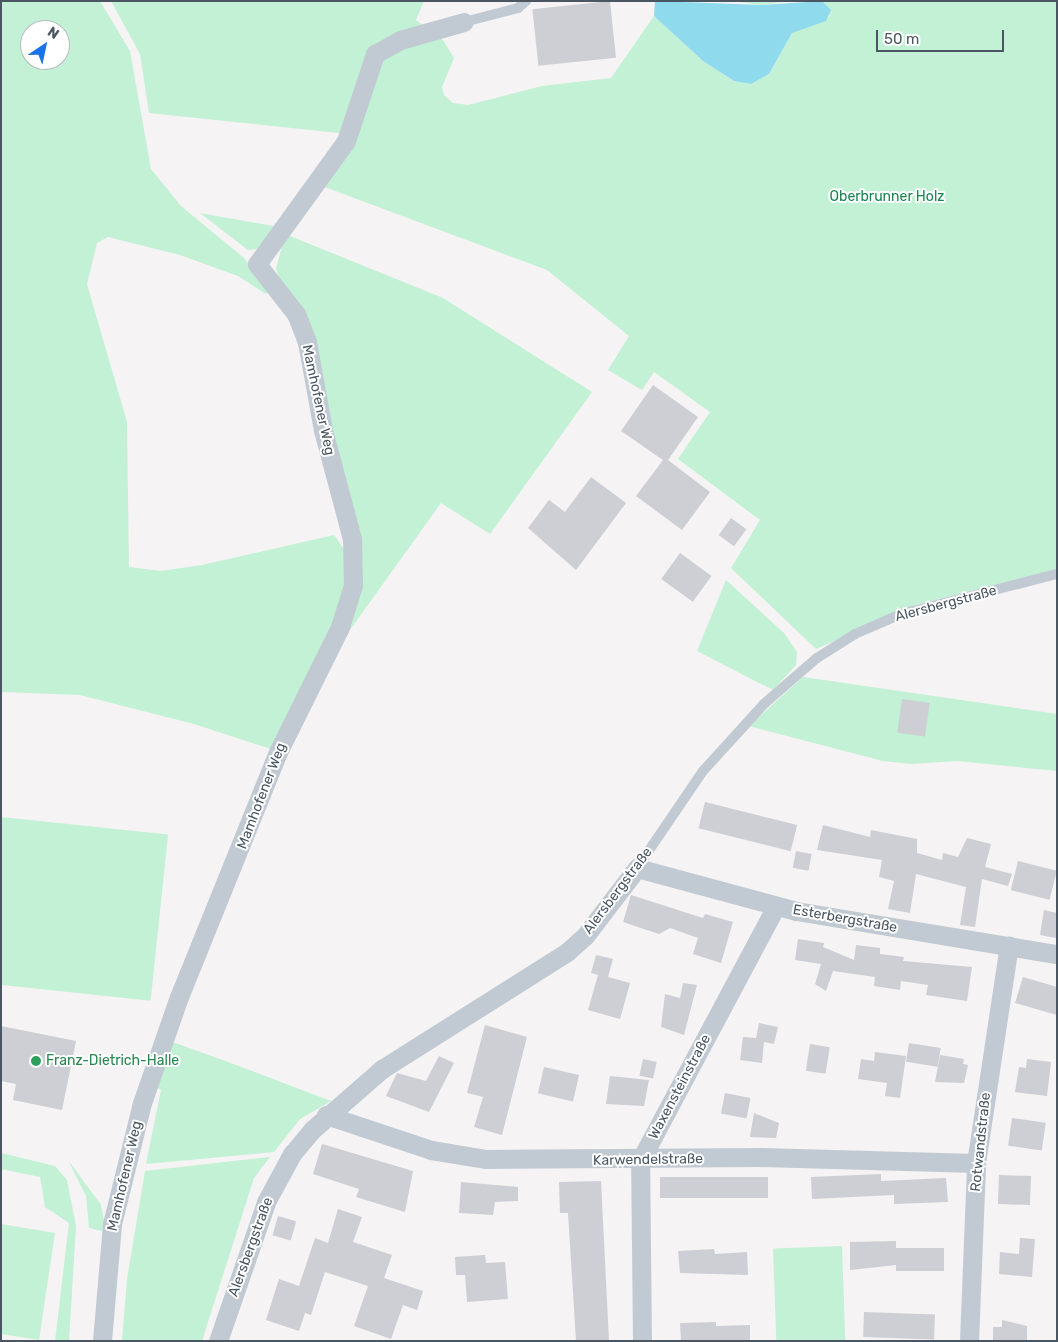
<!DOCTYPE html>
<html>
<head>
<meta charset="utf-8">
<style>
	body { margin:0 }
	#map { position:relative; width:1058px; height:1342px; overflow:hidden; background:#f5f3f3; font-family:Rubik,sans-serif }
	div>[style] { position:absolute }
	.green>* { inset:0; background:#c3f1d5; transform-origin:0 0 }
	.water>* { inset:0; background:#90daee }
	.building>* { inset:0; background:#cdcfd5; transform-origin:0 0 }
	.service>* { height:10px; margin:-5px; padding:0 5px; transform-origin:5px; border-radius:5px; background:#c1cad2 }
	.minor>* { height:19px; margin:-9.5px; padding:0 9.5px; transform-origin:9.5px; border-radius:9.5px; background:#c1cad2 }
	.dots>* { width:14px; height:14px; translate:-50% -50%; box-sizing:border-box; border:2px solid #fff; border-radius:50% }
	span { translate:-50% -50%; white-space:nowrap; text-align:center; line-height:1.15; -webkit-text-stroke:4px #fff; paint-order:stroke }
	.park-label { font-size:14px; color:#17864f }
	.street-label { font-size:14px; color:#4a5661 }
	.leisure-label { font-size:14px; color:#27864d }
	.left { translate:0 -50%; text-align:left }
	.frame { position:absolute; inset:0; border:2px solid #4a5661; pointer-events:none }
	.north { position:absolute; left:20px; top:20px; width:50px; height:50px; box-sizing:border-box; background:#fff; border:1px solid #b7bbc0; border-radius:50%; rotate:34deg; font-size:14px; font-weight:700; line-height:20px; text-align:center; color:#4a5661 }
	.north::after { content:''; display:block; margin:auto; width:18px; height:22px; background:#1a73e8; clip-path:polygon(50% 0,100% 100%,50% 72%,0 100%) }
	.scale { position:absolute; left:876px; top:30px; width:128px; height:22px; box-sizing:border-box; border:2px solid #4a5661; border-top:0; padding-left:6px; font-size:15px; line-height:18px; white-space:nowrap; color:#4a5661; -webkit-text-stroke:4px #fff; paint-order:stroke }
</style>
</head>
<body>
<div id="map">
	<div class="green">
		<div style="clip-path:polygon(evenodd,1px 1px,100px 1px,130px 51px,151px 169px,181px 206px,244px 258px,269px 290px,266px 294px,238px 276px,180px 255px,108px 237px,97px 243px,87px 284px,127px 422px,129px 567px,161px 571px,202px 565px,334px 535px,349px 556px,346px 598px,274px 750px,194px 724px,80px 695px,1px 692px,1px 1px,30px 30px,60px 30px,60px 60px,30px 60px,30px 30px)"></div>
		<div style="clip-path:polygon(111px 1px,424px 1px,416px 20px,443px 40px,454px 58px,442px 87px,444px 95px,453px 103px,468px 105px,542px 86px,611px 78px,654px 16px,703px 61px,734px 81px,751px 84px,769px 74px,792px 33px,830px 16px,822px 1px,1057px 1px,1057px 569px,915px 605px,816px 649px,731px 568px,760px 520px,678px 459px,710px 412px,654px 372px,642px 390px,608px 370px,629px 336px,547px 270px,322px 186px,356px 137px,371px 77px,386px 53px,379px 48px,367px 65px,348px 134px,149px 113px,140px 54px)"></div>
		<div style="clip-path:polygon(733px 1px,788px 1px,762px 5px)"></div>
		<div style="clip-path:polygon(200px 213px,279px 227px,258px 249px,248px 250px)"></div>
		<div style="clip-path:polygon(285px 234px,443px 298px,592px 392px,490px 534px,441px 503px,327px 662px,358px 549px,276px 269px)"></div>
		<div style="clip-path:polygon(726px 580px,784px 633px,797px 652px,796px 665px,773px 690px,697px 651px)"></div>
		<div style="clip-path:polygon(803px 677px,1057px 714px,1057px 771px,957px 761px,912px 764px,883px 761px,749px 726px)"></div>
		<div style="left:1px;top:817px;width:168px;height:167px;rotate:6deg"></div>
		<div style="clip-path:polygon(170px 1041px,228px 1062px,331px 1101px,300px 1119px,274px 1152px,146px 1164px,161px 1090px,155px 1086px)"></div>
		<div style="clip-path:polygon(1px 1153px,55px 1166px,67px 1180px,76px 1226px,69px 1341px,55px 1341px,69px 1223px,45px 1207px,40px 1177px,1px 1169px)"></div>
		<div style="clip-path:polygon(270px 1157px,254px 1178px,202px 1341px,122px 1341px,127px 1279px,145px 1171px)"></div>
		<div style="clip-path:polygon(68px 1160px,101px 1205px,106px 1232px,89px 1228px,86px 1196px)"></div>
		<div style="clip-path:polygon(1px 1224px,55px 1233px,39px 1340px,1px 1334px)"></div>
		<div style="left:842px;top:1246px;width:95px;height:69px;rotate:88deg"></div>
	</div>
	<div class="water">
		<div style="clip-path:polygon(655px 1px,762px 5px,822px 1px,831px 10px,826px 21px,792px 33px,769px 74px,751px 84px,734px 81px,703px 61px,654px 16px)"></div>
	</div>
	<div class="building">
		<div style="left:610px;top:1px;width:57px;height:78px;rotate:84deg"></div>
		<div style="clip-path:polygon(653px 385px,698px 417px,668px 460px,710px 492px,682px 530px,636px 496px,663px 460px,621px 431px)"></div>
		<div style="clip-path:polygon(591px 477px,626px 503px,576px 570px,528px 528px,549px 500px,565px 512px)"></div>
		<div style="left:731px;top:518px;width:19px;height:21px;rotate:36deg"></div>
		<div style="left:680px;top:553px;width:39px;height:32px;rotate:36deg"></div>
		<div style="left:902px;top:699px;width:28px;height:34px;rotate:8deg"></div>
		<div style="left:705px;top:802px;width:95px;height:27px;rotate:14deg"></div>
		<div style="clip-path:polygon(823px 825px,870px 837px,871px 830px,917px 839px,917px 853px,942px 860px,943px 853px,958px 857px,967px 838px,991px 844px,985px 867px,1012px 874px,1008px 886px,982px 879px,975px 927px,960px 925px,966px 887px,916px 874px,910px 913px,888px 909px,894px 881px,879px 877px,882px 860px,817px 850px)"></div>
		<div style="left:796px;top:851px;width:16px;height:17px;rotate:11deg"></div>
		<div style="left:1018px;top:861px;width:40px;height:30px;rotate:14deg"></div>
		<div style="clip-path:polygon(631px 895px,703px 918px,705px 914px,733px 922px,721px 963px,693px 954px,698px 938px,670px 928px,659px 934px,623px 922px)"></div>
		<div style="clip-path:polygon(1044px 910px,1057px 913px,1056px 938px,1040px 935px)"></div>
		<div style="clip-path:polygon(798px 939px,824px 943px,823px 947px,854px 960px,856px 945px,880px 948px,880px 954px,904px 957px,903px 961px,972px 967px,967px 1001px,926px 995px,928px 985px,901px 981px,900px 990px,874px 986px,875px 977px,833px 971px,826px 991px,815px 984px,821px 964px,795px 960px)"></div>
		<div style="clip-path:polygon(596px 955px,613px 959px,608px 977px,630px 983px,620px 1019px,588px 1010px,598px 975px,591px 973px)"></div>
		<div style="clip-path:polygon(1023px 977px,1057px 987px,1057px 1015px,1015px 1003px)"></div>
		<div style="clip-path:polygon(683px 983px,697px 985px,684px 1035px,661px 1027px,665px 994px,680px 998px)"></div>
		<div style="clip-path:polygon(759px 1023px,778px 1027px,774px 1044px,764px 1042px,762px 1063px,740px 1060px,743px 1037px,756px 1038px)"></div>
		<div style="clip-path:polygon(485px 1025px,527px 1037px,502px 1135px,474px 1127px,483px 1097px,467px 1093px)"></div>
		<div style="clip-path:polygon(1px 1026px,76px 1041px,62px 1110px,13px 1100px,16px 1084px,1px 1081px)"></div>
		<div style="left:909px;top:1043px;width:32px;height:19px;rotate:9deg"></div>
		<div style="left:810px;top:1044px;width:20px;height:27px;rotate:9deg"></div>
		<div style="clip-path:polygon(875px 1052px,906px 1056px,900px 1098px,885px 1096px,887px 1083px,858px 1079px,861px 1059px,874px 1061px)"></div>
		<div style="clip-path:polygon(940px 1055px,964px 1059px,963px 1064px,968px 1065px,964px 1083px,935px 1082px)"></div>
		<div style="clip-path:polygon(439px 1056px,454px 1063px,429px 1112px,386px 1096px,397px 1073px,426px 1081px)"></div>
		<div style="left:643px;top:1059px;width:14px;height:17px;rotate:12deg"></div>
		<div style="clip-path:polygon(1027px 1059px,1051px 1062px,1047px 1096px,1015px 1092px,1019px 1067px,1026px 1068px)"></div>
		<div style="left:544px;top:1067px;width:36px;height:27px;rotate:13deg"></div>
		<div style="clip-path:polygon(610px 1076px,649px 1080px,644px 1106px,606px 1104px)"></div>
		<div style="left:725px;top:1093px;width:26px;height:21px;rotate:11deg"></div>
		<div style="clip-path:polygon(754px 1113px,779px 1123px,776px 1138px,750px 1137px)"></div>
		<div style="left:1012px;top:1118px;width:34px;height:28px;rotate:8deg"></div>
		<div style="clip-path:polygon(322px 1144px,413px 1171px,405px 1212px,356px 1197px,359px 1189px,313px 1174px)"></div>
		<div style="clip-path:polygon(881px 1174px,881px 1181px,946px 1178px,948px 1202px,894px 1204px,894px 1195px,812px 1199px,811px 1177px)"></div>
		<div style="left:999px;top:1175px;width:32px;height:29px;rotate:2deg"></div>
		<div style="left:768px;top:1177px;width:21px;height:108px;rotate:90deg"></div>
		<div style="clip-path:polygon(601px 1181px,609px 1341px,576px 1341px,568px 1213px,560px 1213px,559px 1182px)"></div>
		<div style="clip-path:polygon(461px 1182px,518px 1187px,518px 1201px,495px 1202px,493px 1215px,459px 1213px)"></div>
		<div style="clip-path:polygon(338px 1209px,362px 1217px,353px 1242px,392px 1255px,384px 1278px,423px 1291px,417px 1310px,403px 1305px,391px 1339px,354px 1326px,368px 1286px,325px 1272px,311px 1315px,305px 1313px,299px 1331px,266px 1320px,279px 1279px,299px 1286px,315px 1238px,328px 1243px)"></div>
		<div style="left:278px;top:1216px;width:19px;height:20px;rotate:16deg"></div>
		<div style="clip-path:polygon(1020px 1238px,1035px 1239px,1032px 1277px,999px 1274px,1000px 1252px,1019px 1254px)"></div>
		<div style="clip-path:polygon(896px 1241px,896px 1248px,944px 1248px,944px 1271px,896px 1271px,896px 1265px,850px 1270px,850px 1242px)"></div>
		<div style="clip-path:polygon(714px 1249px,715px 1254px,747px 1252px,748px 1275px,680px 1273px,678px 1251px)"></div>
		<div style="clip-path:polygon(485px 1255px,486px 1263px,505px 1262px,508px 1299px,467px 1302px,465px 1275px,456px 1275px,455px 1257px)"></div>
		<div style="left:864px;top:1312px;width:71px;height:25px;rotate:2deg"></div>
		<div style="clip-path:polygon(1002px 1320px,1027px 1326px,1027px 1341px,993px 1341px,993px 1327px,1002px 1327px)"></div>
		<div style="clip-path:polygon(716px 1322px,716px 1326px,750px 1325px,750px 1341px,681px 1341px,680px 1323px)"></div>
	</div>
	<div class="service">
		<div style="left:464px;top:22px;width:56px;rotate:-14.5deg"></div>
		<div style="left:518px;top:8px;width:11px;rotate:-41deg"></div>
		<div style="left:637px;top:868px;width:117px;rotate:-55.8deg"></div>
		<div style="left:703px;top:771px;width:91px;rotate:-47.7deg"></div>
		<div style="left:764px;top:704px;width:70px;rotate:-41deg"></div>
		<div style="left:817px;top:658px;width:45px;rotate:-32.3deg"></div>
		<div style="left:855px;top:634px;width:50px;rotate:-23.5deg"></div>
		<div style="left:901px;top:614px;width:161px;rotate:-14.4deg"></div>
	</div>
	<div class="minor">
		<div style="left:326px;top:1115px;width:111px;rotate:18.4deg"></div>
		<div style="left:431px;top:1150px;width:56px;rotate:9.3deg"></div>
		<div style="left:486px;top:1159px;width:273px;rotate:-0.4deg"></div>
		<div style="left:759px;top:1157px;width:217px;rotate:1.6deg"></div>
		<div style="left:102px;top:1341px;width:117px;rotate:-85.1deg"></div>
		<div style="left:112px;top:1224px;width:125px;rotate:-76.1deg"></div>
		<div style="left:142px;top:1103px;width:112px;rotate:-70.8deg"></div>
		<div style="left:179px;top:997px;width:266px;rotate:-68deg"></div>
		<div style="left:279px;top:750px;width:137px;rotate:-63.6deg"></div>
		<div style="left:340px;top:627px;width:44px;rotate:-72.8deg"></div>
		<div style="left:353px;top:585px;width:46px;rotate:-91.2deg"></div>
		<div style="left:352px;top:539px;width:113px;rotate:-104.9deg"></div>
		<div style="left:323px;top:430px;width:89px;rotate:-100.3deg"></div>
		<div style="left:307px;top:342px;width:30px;rotate:-111deg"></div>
		<div style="left:296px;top:314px;width:63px;rotate:-128deg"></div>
		<div style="left:257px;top:264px;width:152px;rotate:-54.1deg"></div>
		<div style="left:346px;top:141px;width:92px;rotate:-71.6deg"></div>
		<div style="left:375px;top:54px;width:29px;rotate:-29deg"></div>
		<div style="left:400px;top:40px;width:66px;rotate:-15.7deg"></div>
		<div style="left:218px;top:1341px;width:147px;rotate:-70.9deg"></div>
		<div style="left:266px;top:1202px;width:55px;rotate:-61.6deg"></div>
		<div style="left:292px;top:1154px;width:31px;rotate:-50deg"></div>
		<div style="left:312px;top:1130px;width:93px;rotate:-41.1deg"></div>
		<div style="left:382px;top:1069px;width:219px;rotate:-32.3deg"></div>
		<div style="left:567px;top:952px;width:24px;rotate:-42deg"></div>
		<div style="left:585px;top:936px;width:86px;rotate:-52.6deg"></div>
		<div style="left:637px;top:868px;width:165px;rotate:15.1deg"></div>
		<div style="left:796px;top:911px;width:265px;rotate:9.4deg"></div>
		<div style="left:642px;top:1341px;width:180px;rotate:-90.6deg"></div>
		<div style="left:640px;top:1161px;width:289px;rotate:-61.9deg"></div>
		<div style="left:969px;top:1341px;width:178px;rotate:-87.7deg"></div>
		<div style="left:976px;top:1163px;width:220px;rotate:-81.4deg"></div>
	</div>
	<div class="dots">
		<div style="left:36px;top:1061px;background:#2e9e5b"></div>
	</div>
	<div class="park-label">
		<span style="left:887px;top:197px">Oberbrunner Holz</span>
	</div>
	<div class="street-label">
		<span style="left:318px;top:400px;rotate:78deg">Mamhofener Weg</span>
		<span style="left:946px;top:604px;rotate:-15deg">Alersbergstraße</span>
		<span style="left:262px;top:796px;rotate:-69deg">Mamhofener Weg</span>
		<span style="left:618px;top:891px;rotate:-53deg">Alersbergstraße</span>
		<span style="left:845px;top:919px;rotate:10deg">Esterbergstraße</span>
		<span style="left:680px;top:1087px;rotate:-62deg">Waxensteinstraße</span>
		<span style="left:981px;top:1142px;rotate:-84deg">Rotwandstraße</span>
		<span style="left:648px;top:1160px;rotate:-1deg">Karwendelstraße</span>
		<span style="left:125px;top:1176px;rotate:-77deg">Mamhofener Weg</span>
		<span style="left:251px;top:1247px;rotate:-70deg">Alersbergstraße</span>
	</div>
	<div class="leisure-label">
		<span class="left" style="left:46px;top:1061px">Franz-Dietrich-Halle</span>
	</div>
	<div class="frame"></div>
	<div class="north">N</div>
	<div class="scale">50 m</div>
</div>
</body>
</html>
